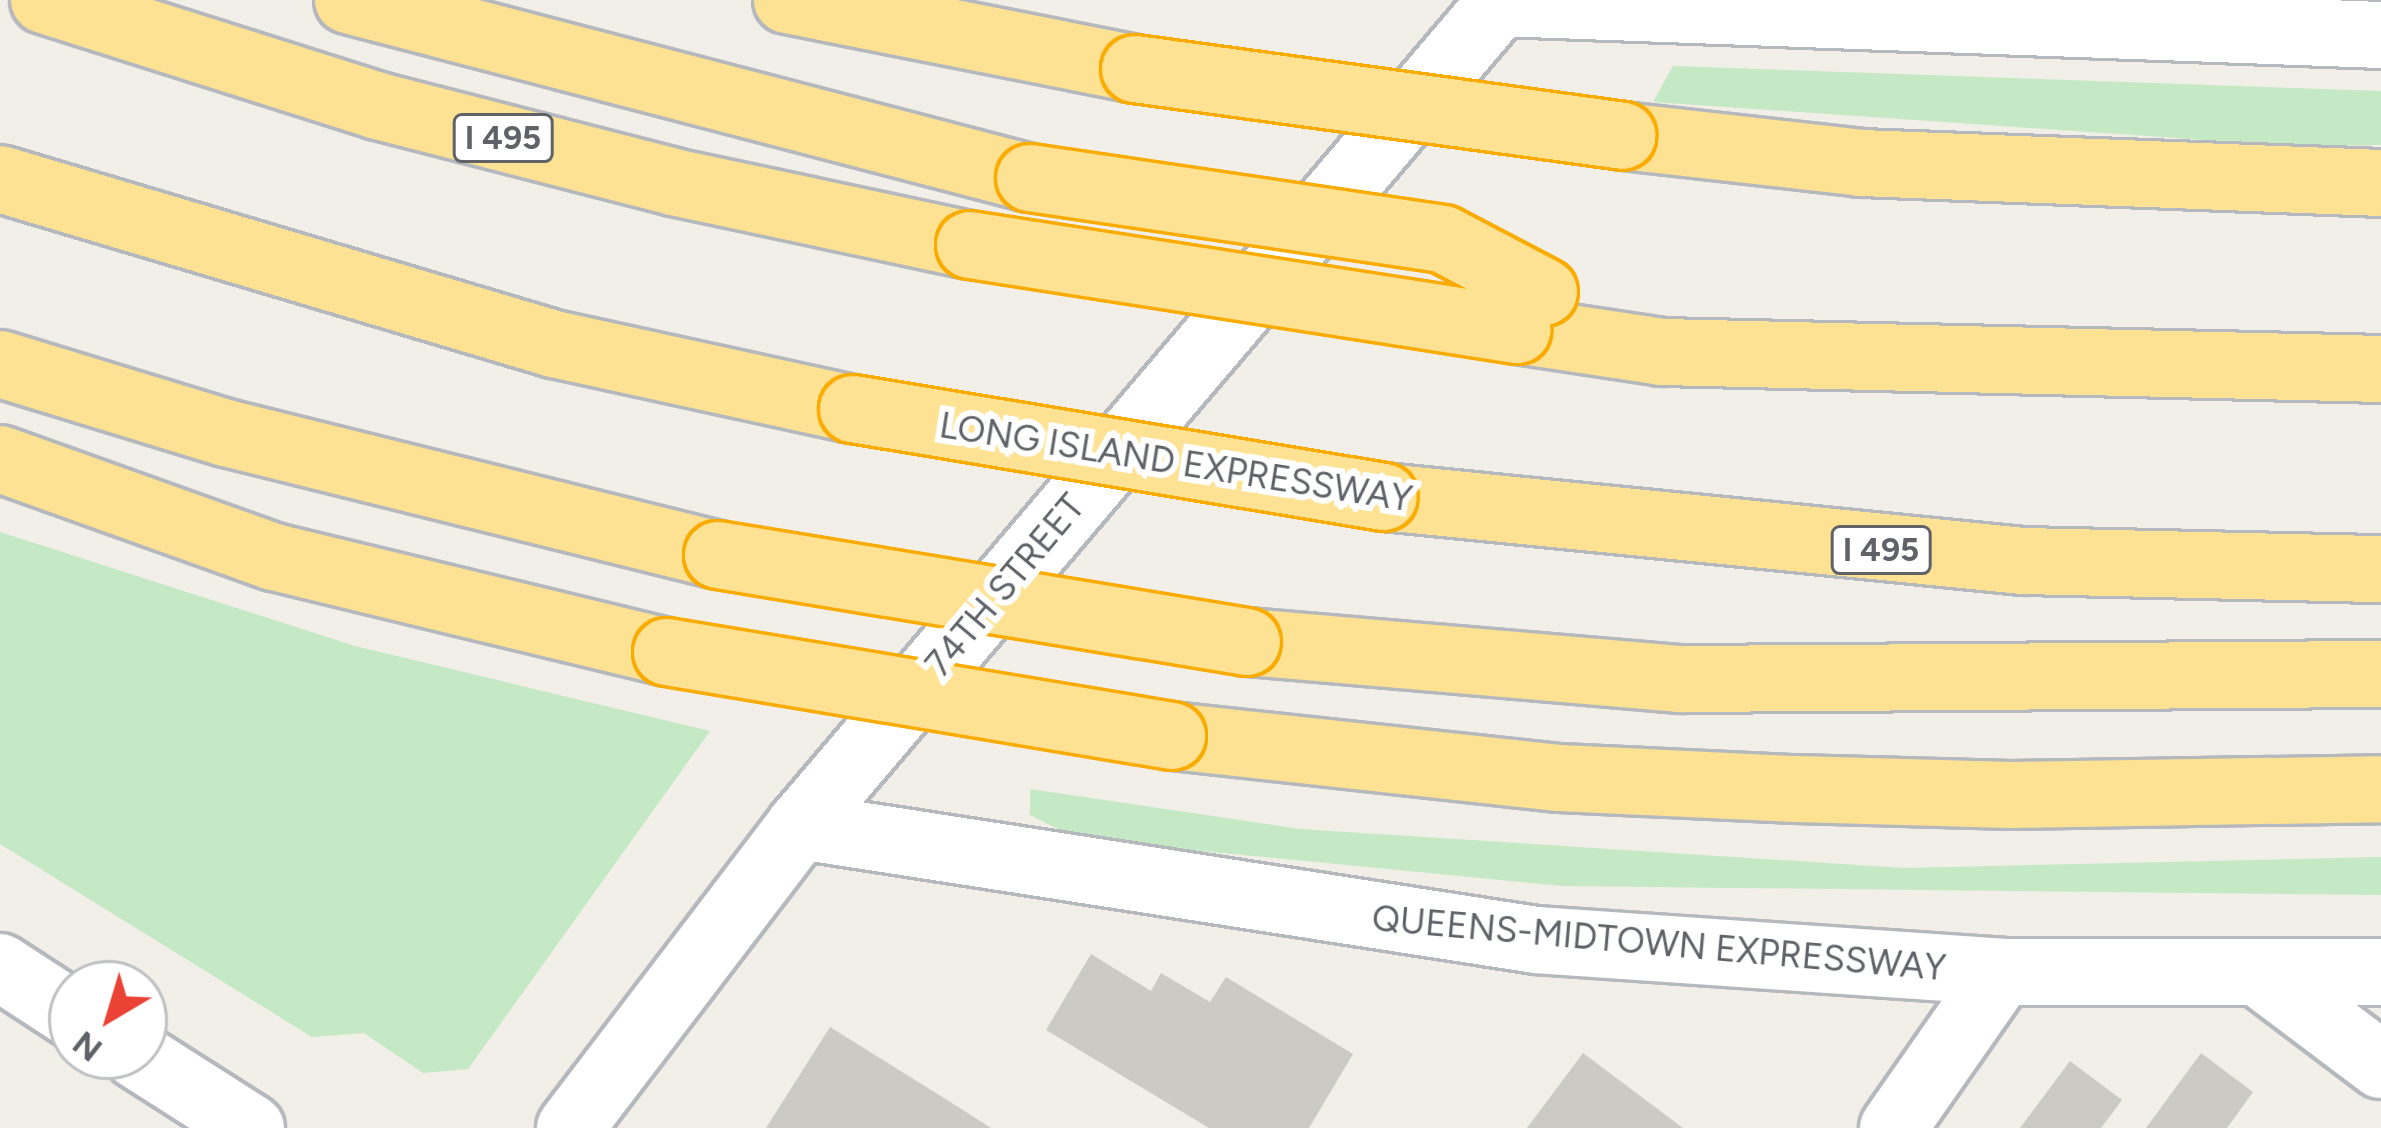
<!DOCTYPE html>
<html>
<head>
<meta charset="utf-8">
<style>
	body { margin:0 }
	#map { position:relative; width:2381px; height:1128px; overflow:hidden; background:#f1efe8; font-family:Figtree,sans-serif }
	div>[style] { position:absolute }
	.green>* { inset:0; background:#c5e8c5 }
	.building>* { inset:0; background:#cccac5 }
	.roads { filter:drop-shadow(3px 0 #b5b8bc) drop-shadow(-3px 0 #b5b8bc) drop-shadow(0 3px #b5b8bc) drop-shadow(0 -3px #b5b8bc) }
	.street>* { height:66px; margin:-33px; padding:0 33px; transform-origin:33px; border-radius:33px; background:#fff }
	.secondary>* { height:66px; margin:-33px; padding:0 33px; transform-origin:33px; border-radius:33px; background:#fff }
	.highway>* { height:66px; margin:-33px; padding:0 33px; transform-origin:33px; border-radius:33px; background:#fde293 }
	.bridges { filter:drop-shadow(3px 0 #f9ab00) drop-shadow(-3px 0 #f9ab00) drop-shadow(0 3px #f9ab00) drop-shadow(0 -3px #f9ab00) }
	.highway-bridge>* { height:66px; margin:-33px; padding:0 33px; transform-origin:33px; border-radius:33px; background:#fde293 }
	span { translate:-50% -50%; white-space:nowrap; text-align:center; line-height:1.15; -webkit-text-stroke:12px #fff; paint-order:stroke }
	.shield-label span { padding:3px 9px; background:#fff; border:3px solid; border-radius:9px; -webkit-text-stroke-width:0 }
	.shield-label { font-size:33px; color:#5f6368; font-weight:700 }
	.street-label { font-size:36px; color:#5f6368 }
	.north { position:absolute; left:48px; top:960px; width:120px; height:120px; box-sizing:border-box; background:#fff; border:3px solid #bfc1c3; border-radius:50%; rotate:218deg; font-size:33px; font-weight:700; line-height:48px; text-align:center; color:#5f6368 }
	.north::after { content:''; display:block; margin:auto; width:42px; height:54px; background:#ea4335; clip-path:polygon(50% 0,100% 100%,50% 72%,0 100%) }
</style>
</head>
<body>
<div id="map">
	<div class="green">
		<div style="clip-path:polygon(1673px 66px,2381px 91px,2381px 145px,2292px 146px,1653px 102px)"></div>
		<div style="clip-path:polygon(0 532px,355px 646px,710px 731px,468px 1069px,423px 1073px,364px 1033px,312px 1037px,0 844px)"></div>
		<div style="clip-path:polygon(1030px 789px,1300px 829px,1904px 868px,2381px 857px,2381px 895px,1563px 886px,1078px 839px,1030px 815px)"></div>
	</div>
	<div class="building">
		<div style="clip-path:polygon(1091px 954px,1151px 991px,1161px 973px,1210px 1002px,1226px 977px,1353px 1054px,1309px 1128px,1209px 1128px,1046px 1030px)"></div>
		<div style="clip-path:polygon(830px 1027px,960px 1108px,991px 1128px,766px 1128px)"></div>
		<div style="clip-path:polygon(1583px 1053px,1683px 1128px,1527px 1128px)"></div>
		<div style="clip-path:polygon(2201px 1053px,2253px 1092px,2227px 1128px,2146px 1128px)"></div>
		<div style="clip-path:polygon(2070px 1061px,2122px 1100px,2101px 1128px,2020px 1128px)"></div>
	</div>
	<div class="roads">
		<div class="street">
			<div style="left:2263px;top:976px;width:148px;rotate:37deg"></div>
			<div style="left:1893px;top:1128px;width:190px;rotate:-55.1deg"></div>
		</div>
		<div class="secondary">
			<div style="left:800px;top:826px;width:745px;rotate:8.8deg"></div>
			<div style="left:1536px;top:940px;width:467px;rotate:3.9deg"></div>
			<div style="left:2002px;top:972px;width:379px"></div>
			<div style="left:0;top:967px;width:86px;rotate:33.1deg"></div>
			<div style="left:138px;top:1056px;width:134px;rotate:32.5deg"></div>
			<div style="left:570px;top:1128px;width:380px;rotate:-52.7deg"></div>
			<div style="left:800px;top:826px;width:1080px;rotate:-49.62deg"></div>
			<div style="left:1500px;top:3px;width:882px;rotate:2.08deg"></div>
		</div>
		<div class="highway">
			<div style="left:44px;top:0;width:350px;rotate:17.6deg"></div>
			<div style="left:378px;top:106px;width:305px;rotate:14.4deg"></div>
			<div style="left:673px;top:182px;width:304px;rotate:12deg"></div>
			<div style="left:348px;top:0;width:705px;rotate:14.63deg"></div>
			<div style="left:787px;top:0;width:355px;rotate:11.2deg"></div>
			<div style="left:1622px;top:136px;width:241px;rotate:6.4deg"></div>
			<div style="left:1861px;top:163px;width:520px;rotate:2.2deg"></div>
			<div style="left:0;top:179px;width:578px;rotate:16.59deg"></div>
			<div style="left:554px;top:344px;width:306px;rotate:12.3deg"></div>
			<div style="left:1517px;top:330px;width:147px;rotate:8.6deg"></div>
			<div style="left:1662px;top:352px;width:719px;rotate:1.35deg"></div>
			<div style="left:0;top:364px;width:236px;rotate:17deg"></div>
			<div style="left:226px;top:433px;width:507px;rotate:13.93deg"></div>
			<div style="left:0;top:459px;width:291px;rotate:19.7deg"></div>
			<div style="left:274px;top:557px;width:404px;rotate:13.6deg"></div>
			<div style="left:1384px;top:497px;width:642px;rotate:5.72deg"></div>
			<div style="left:2023px;top:561px;width:358px;rotate:1.3deg"></div>
			<div style="left:1247px;top:642px;width:435px;rotate:4.9deg"></div>
			<div style="left:1680px;top:679px;width:701px;rotate:-0.41deg"></div>
			<div style="left:1172px;top:736px;width:390px;rotate:6.2deg"></div>
			<div style="left:1560px;top:778px;width:236px;rotate:2.7deg"></div>
			<div style="left:1796px;top:789px;width:215px;rotate:1.6deg"></div>
			<div style="left:2011px;top:795px;width:370px;rotate:-0.9deg"></div>
		</div>
	</div>
	<div class="bridges">
		<div class="highway-bridge">
			<div style="left:1135px;top:69px;width:492px;rotate:7.8deg"></div>
			<div style="left:1030px;top:178px;width:417px;rotate:8.4deg"></div>
			<div style="left:1443px;top:239px;width:114px;rotate:27.7deg"></div>
			<div style="left:970px;top:245px;width:554px;rotate:8.83deg"></div>
			<div style="left:853px;top:409px;width:538px;rotate:9.41deg"></div>
			<div style="left:718px;top:555px;width:536px;rotate:9.34deg"></div>
			<div style="left:667px;top:652px;width:512px;rotate:9.44deg"></div>
		</div>
	</div>
	<div class="shield-label">
		<span style="left:503px;top:138px">I 495</span>
		<span style="left:1881px;top:550px">I 495</span>
	</div>
	<div class="street-label">
		<span style="left:1176px;top:462px;rotate:9deg">LONG ISLAND EXPRESSWAY</span>
		<span style="left:1005px;top:585px;rotate:-50deg">74TH STREET</span>
		<span style="left:1659px;top:943px;rotate:5deg">QUEENS-MIDTOWN EXPRESSWAY</span>
	</div>
	<div class="north">N</div>
</div>
</body>
</html>
